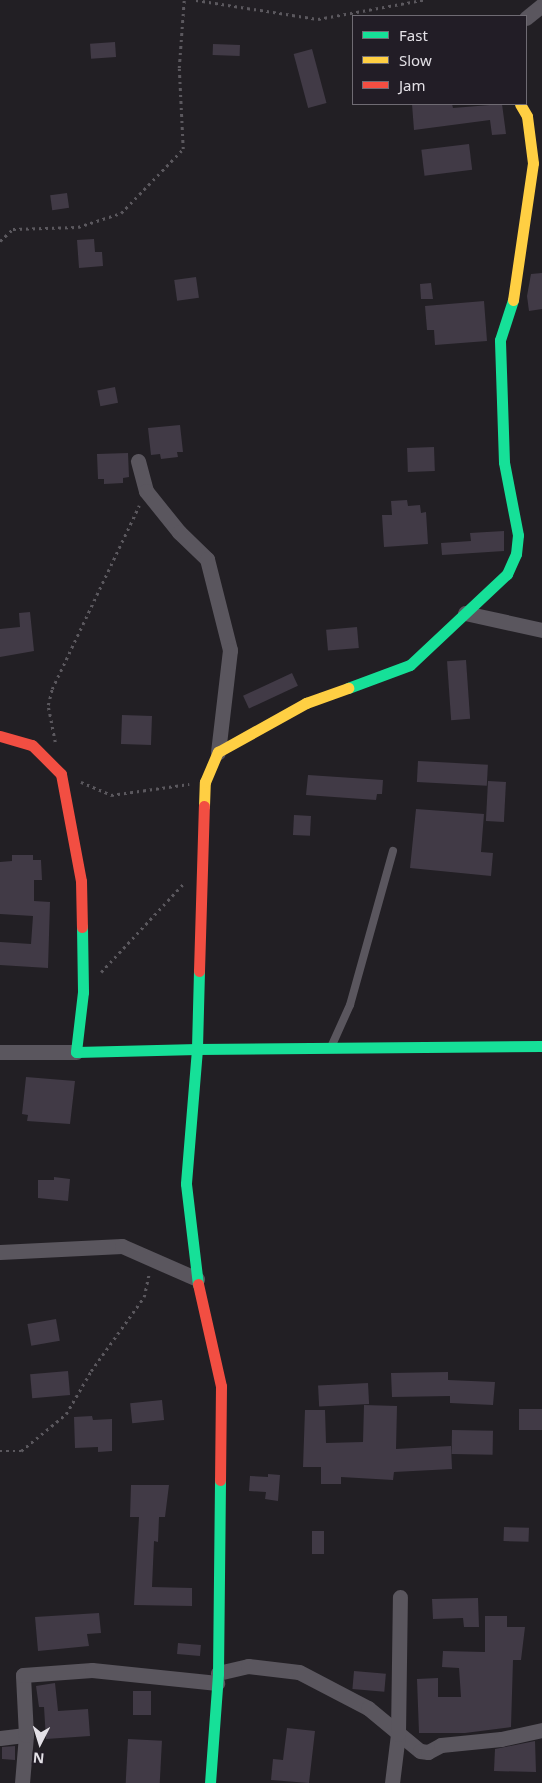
<!DOCTYPE html>
<html>
<head>
<meta charset="utf-8">
<style>
	body { margin:0 }
	#map { position:relative; width:542px; height:1783px; overflow:hidden; background:#221f24; font-family:"Noto Sans",sans-serif }
	div>[style] { position:absolute }
	.building>* { inset:0; background:#413a46; transform-origin:0 0 }
	.path>* { height:2.5px; margin-top:-1.25px; transform-origin:0; background:repeating-linear-gradient(90deg,#5b585e 0 2.5px,transparent 0 6.5px) }
	.lane>* { height:8px; margin:-4px; padding:0 4px; transform-origin:4px; border-radius:4px; background:#5a565e }
	.street>* { height:15px; margin:-7.5px; padding:0 7.5px; transform-origin:7.5px; border-radius:7.5px; background:#5a565e }
	.fast>* { height:11px; margin:-5.5px; padding:0 5.5px; transform-origin:5.5px; border-radius:5.5px; background:#16e098 }
	.slow>* { height:11px; margin:-5.5px; padding:0 5.5px; transform-origin:5.5px; border-radius:5.5px; background:#ffcf43 }
	.jam>* { height:11px; margin:-5.5px; padding:0 5.5px; transform-origin:5.5px; border-radius:5.5px; background:#f24e42 }
	span { translate:-50% -50%; white-space:nowrap; text-align:center; line-height:1.15; -webkit-text-stroke:4px #221d26; paint-order:stroke }
	.legend { position:absolute; left:352px; top:15px; width:175px; height:90px; box-sizing:border-box; background:#221d26; border:1px solid #6f6b73; margin:0; padding:6px 9px; list-style:none; font-size:15px; color:#e3e0e6 }
	.legend li { display:flex; align-items:center; gap:10px; height:25px }
	.legend b { width:25px; border:1px solid #6f6b73 }
	.north { position:absolute; left:15px; top:1718px; width:50px; height:50px; -webkit-text-stroke:4px #221d26; paint-order:stroke; rotate:185deg; font-size:14px; font-weight:700; line-height:20px; text-align:center; color:#e3e0e6 }
	.north::after { content:''; display:block; margin:auto; width:18px; height:22px; background:#e3e0e6; clip-path:polygon(50% 0,100% 100%,50% 72%,0 100%) }
</style>
</head>
<body>
<div id="map">
	<div class="building">
		<div style="left:115px;top:42px;width:15px;height:25px;rotate:86deg"></div>
		<div style="left:213px;top:44px;width:27px;height:11px;rotate:2deg"></div>
		<div style="left:312px;top:49px;width:56px;height:19px;rotate:75deg"></div>
		<div style="clip-path:polygon(412px 104px,452px 104px,453px 108px,502px 104px,506px 134px,492px 135px,490px 120px,414px 130px)"></div>
		<div style="left:469px;top:144px;width:26px;height:48px;rotate:83deg"></div>
		<div style="left:67px;top:193px;width:15px;height:17px;rotate:82deg"></div>
		<div style="clip-path:polygon(94px 239px,95px 252px,102px 252px,103px 266px,79px 268px,77px 240px)"></div>
		<div style="clip-path:polygon(542px 273px,542px 309px,529px 311px,527px 296px,531px 274px)"></div>
		<div style="left:196px;top:277px;width:21px;height:22px;rotate:82deg"></div>
		<div style="clip-path:polygon(431px 283px,433px 299px,421px 299px,420px 284px)"></div>
		<div style="clip-path:polygon(484px 301px,487px 341px,435px 345px,434px 330px,427px 330px,425px 306px)"></div>
		<div style="left:115px;top:387px;width:16px;height:18px;rotate:79deg"></div>
		<div style="clip-path:polygon(180px 425px,183px 452px,177px 452px,178px 457px,161px 459px,160px 454px,151px 455px,148px 428px)"></div>
		<div style="left:434px;top:447px;width:24px;height:27px;rotate:88deg"></div>
		<div style="clip-path:polygon(128px 453px,129px 477px,123px 478px,123px 483px,104px 484px,104px 479px,98px 479px,97px 454px)"></div>
		<div style="clip-path:polygon(407px 500px,408px 506px,420px 505px,421px 513px,426px 512px,428px 544px,384px 547px,382px 515px,392px 515px,391px 501px)"></div>
		<div style="clip-path:polygon(504px 531px,504px 551px,442px 555px,441px 543px,471px 541px,470px 533px)"></div>
		<div style="clip-path:polygon(30px 612px,34px 651px,0 657px,0 629px,20px 627px,19px 613px)"></div>
		<div style="left:357px;top:627px;width:21px;height:31px;rotate:85deg"></div>
		<div style="left:466px;top:660px;width:59px;height:19px;rotate:86deg"></div>
		<div style="left:292px;top:673px;width:14px;height:54px;rotate:65deg"></div>
		<div style="left:122px;top:715px;width:30px;height:29px;rotate:2deg"></div>
		<div style="left:418px;top:761px;width:70px;height:21px;rotate:3deg"></div>
		<div style="clip-path:polygon(308px 775px,383px 780px,382px 794px,377px 794px,376px 800px,306px 795px)"></div>
		<div style="left:488px;top:781px;width:18px;height:40px;rotate:3deg"></div>
		<div style="clip-path:polygon(416px 809px,484px 814px,481px 852px,493px 853px,491px 876px,410px 868px)"></div>
		<div style="left:294px;top:815px;width:17px;height:20px;rotate:3deg"></div>
		<div style="clip-path:polygon(12px 855px,33px 855px,33px 860px,41px 860px,42px 880px,34px 880px,34px 901px,50px 902px,48px 968px,0 965px,0 942px,31px 944px,33px 916px,0 914px,0 862px,12px 861px)"></div>
		<div style="clip-path:polygon(26px 1077px,75px 1081px,70px 1124px,27px 1121px,28px 1115px,22px 1114px)"></div>
		<div style="clip-path:polygon(54px 1177px,70px 1179px,68px 1201px,38px 1198px,38px 1180px,54px 1180px)"></div>
		<div style="left:56px;top:1319px;width:22px;height:29px;rotate:80deg"></div>
		<div style="left:68px;top:1371px;width:24px;height:38px;rotate:85deg"></div>
		<div style="clip-path:polygon(448px 1372px,448px 1380px,495px 1382px,493px 1405px,450px 1403px,450px 1396px,392px 1397px,391px 1373px)"></div>
		<div style="left:368px;top:1383px;width:21px;height:50px;rotate:87deg"></div>
		<div style="left:162px;top:1400px;width:20px;height:32px;rotate:84deg"></div>
		<div style="clip-path:polygon(364px 1405px,397px 1406px,396px 1449px,451px 1446px,452px 1469px,394px 1472px,393px 1480px,341px 1477px,341px 1484px,321px 1484px,321px 1467px,303px 1467px,305px 1410px,325px 1410px,326px 1443px,363px 1442px)"></div>
		<div style="left:519px;top:1409px;width:23px;height:21px"></div>
		<div style="clip-path:polygon(92px 1416px,93px 1420px,112px 1419px,112px 1451px,98px 1452px,98px 1447px,75px 1448px,74px 1417px)"></div>
		<div style="left:452px;top:1430px;width:41px;height:24px;rotate:1deg"></div>
		<div style="clip-path:polygon(268px 1474px,280px 1475px,278px 1501px,265px 1499px,266px 1492px,249px 1491px,250px 1476px,268px 1477px)"></div>
		<div style="clip-path:polygon(131px 1485px,169px 1485px,165px 1517px,159px 1517px,158px 1542px,154px 1541px,152px 1587px,192px 1588px,192px 1606px,134px 1605px,139px 1517px,130px 1517px)"></div>
		<div style="left:504px;top:1527px;width:25px;height:14px;rotate:2deg"></div>
		<div style="left:312px;top:1531px;width:12px;height:23px"></div>
		<div style="clip-path:polygon(478px 1598px,479px 1627px,464px 1627px,463px 1618px,433px 1619px,432px 1599px)"></div>
		<div style="clip-path:polygon(99px 1613px,101px 1633px,87px 1634px,89px 1646px,38px 1651px,35px 1617px)"></div>
		<div style="clip-path:polygon(485px 1616px,507px 1616px,507px 1627px,525px 1627px,521px 1660px,513px 1660px,511px 1727px,465px 1733px,419px 1733px,417px 1679px,438px 1678px,438px 1697px,461px 1697px,459px 1668px,442px 1667px,443px 1651px,485px 1652px)"></div>
		<div style="left:178px;top:1643px;width:23px;height:11px;rotate:5deg"></div>
		<div style="left:354px;top:1671px;width:32px;height:18px;rotate:5deg"></div>
		<div style="clip-path:polygon(55px 1683px,58px 1711px,88px 1709px,90px 1736px,46px 1739px,44px 1707px,39px 1707px,36px 1686px)"></div>
		<div style="left:133px;top:1691px;width:18px;height:24px"></div>
		<div style="clip-path:polygon(287px 1728px,315px 1731px,309px 1783px,271px 1780px,273px 1759px,283px 1760px)"></div>
		<div style="left:128px;top:1739px;width:34px;height:44px;rotate:3deg"></div>
		<div style="clip-path:polygon(535px 1741px,536px 1772px,494px 1771px,495px 1749px)"></div>
		<div style="clip-path:polygon(15px 1746px,15px 1760px,2px 1759px,2px 1747px)"></div>
	</div>
	<div class="path">
		<div style="left:196px;top:0;width:123px;rotate:8.9deg"></div>
		<div style="left:318px;top:19px;width:107px;rotate:-10.3deg"></div>
		<div style="left:0;top:241px;width:18px;rotate:-43deg"></div>
		<div style="left:13px;top:229px;width:65px;rotate:-1.8deg"></div>
		<div style="left:78px;top:227px;width:45px;rotate:-18deg"></div>
		<div style="left:121px;top:213px;width:89px;rotate:-45.9deg"></div>
		<div style="left:183px;top:149px;width:81px;rotate:-92.8deg"></div>
		<div style="left:179px;top:68px;width:68px;rotate:-85.8deg"></div>
		<div style="left:55px;top:742px;width:38px;rotate:-101deg"></div>
		<div style="left:48px;top:705px;width:16px;rotate:-76deg"></div>
		<div style="left:52px;top:689px;width:203px;rotate:-64.6deg"></div>
		<div style="left:81px;top:782px;width:33px;rotate:23deg"></div>
		<div style="left:111px;top:795px;width:79px;rotate:-8deg"></div>
		<div style="left:101px;top:972px;width:122px;rotate:-47deg"></div>
		<div style="left:0;top:1451px;width:21px"></div>
		<div style="left:21px;top:1451px;width:58px;rotate:-39.4deg"></div>
		<div style="left:66px;top:1414px;width:50px;rotate:-59.8deg"></div>
		<div style="left:91px;top:1371px;width:91px;rotate:-54.4deg"></div>
		<div style="left:144px;top:1297px;width:24px;rotate:-78deg"></div>
	</div>
	<div class="lane">
		<div style="left:332px;top:1045px;width:44px;rotate:-65.8deg"></div>
		<div style="left:350px;top:1005px;width:160px;rotate:-74.4deg"></div>
	</div>
	<div class="street">
		<div style="left:526px;top:18px;width:21px;rotate:-39deg"></div>
		<div style="left:138px;top:461px;width:31px;rotate:75deg"></div>
		<div style="left:146px;top:491px;width:53px;rotate:51.2deg"></div>
		<div style="left:179px;top:532px;width:39px;rotate:44deg"></div>
		<div style="left:207px;top:559px;width:94px;rotate:75.8deg"></div>
		<div style="left:230px;top:650px;width:103px;rotate:96.7deg"></div>
		<div style="left:465px;top:613px;width:79px;rotate:12.4deg"></div>
		<div style="left:0;top:1052px;width:76px"></div>
		<div style="left:0;top:1252px;width:122px;rotate:-2.8deg"></div>
		<div style="left:122px;top:1246px;width:82px;rotate:23.7deg"></div>
		<div style="left:218px;top:1673px;width:31px;rotate:-13deg"></div>
		<div style="left:248px;top:1666px;width:51px;rotate:6.7deg"></div>
		<div style="left:299px;top:1672px;width:78px;rotate:27.6deg"></div>
		<div style="left:368px;top:1708px;width:67px;rotate:39.6deg"></div>
		<div style="left:420px;top:1751px;width:8px;rotate:7deg"></div>
		<div style="left:428px;top:1752px;width:15px;rotate:-28deg"></div>
		<div style="left:441px;top:1745px;width:60px;rotate:-5.7deg"></div>
		<div style="left:501px;top:1739px;width:42px;rotate:-12.4deg"></div>
		<div style="left:0;top:1738px;width:26px;rotate:-7deg"></div>
		<div style="left:22px;top:1783px;width:48px;rotate:-85.2deg"></div>
		<div style="left:26px;top:1735px;width:60px;rotate:-92.9deg"></div>
		<div style="left:23px;top:1675px;width:69px;rotate:-4.1deg"></div>
		<div style="left:92px;top:1670px;width:126px;rotate:5.9deg"></div>
		<div style="left:392px;top:1783px;width:49px;rotate:-83deg"></div>
		<div style="left:398px;top:1734px;width:137px;rotate:-89.2deg"></div>
	</div>
	<div class="fast">
		<div style="left:348px;top:688px;width:66px;rotate:-20.4deg"></div>
		<div style="left:410px;top:665px;width:133px;rotate:-43.2deg"></div>
		<div style="left:507px;top:574px;width:22px;rotate:-66deg"></div>
		<div style="left:516px;top:554px;width:19px;rotate:-84deg"></div>
		<div style="left:518px;top:535px;width:74px;rotate:-100.9deg"></div>
		<div style="left:504px;top:462px;width:122px;rotate:-91.9deg"></div>
		<div style="left:500px;top:340px;width:42px;rotate:-72deg"></div>
		<div style="left:82px;top:927px;width:65px;rotate:89.1deg"></div>
		<div style="left:83px;top:992px;width:60px;rotate:96.7deg"></div>
		<div style="left:76px;top:1052px;width:121px;rotate:-1.4deg"></div>
		<div style="left:197px;top:1049px;width:135px;rotate:94.7deg"></div>
		<div style="left:186px;top:1184px;width:101px;rotate:83.2deg"></div>
		<div style="left:199px;top:971px;width:78px;rotate:91.5deg"></div>
		<div style="left:197px;top:1049px;width:345px;rotate:-0.5deg"></div>
		<div style="left:210px;top:1783px;width:110px;rotate:-85.8deg"></div>
		<div style="left:218px;top:1673px;width:193px;rotate:-89.4deg"></div>
	</div>
	<div class="slow">
		<div style="left:513px;top:300px;width:138px;rotate:-81.7deg"></div>
		<div style="left:533px;top:163px;width:47px;rotate:-97.3deg"></div>
		<div style="left:527px;top:116px;width:14px;rotate:-120deg"></div>
		<div style="left:204px;top:806px;width:24px;rotate:-88deg"></div>
		<div style="left:205px;top:782px;width:33px;rotate:-67deg"></div>
		<div style="left:218px;top:752px;width:101px;rotate:-29.1deg"></div>
		<div style="left:306px;top:703px;width:45px;rotate:-19.7deg"></div>
	</div>
	<div class="jam">
		<div style="left:0;top:736px;width:33px;rotate:16deg"></div>
		<div style="left:32px;top:745px;width:41px;rotate:45deg"></div>
		<div style="left:61px;top:774px;width:109px;rotate:79.4deg"></div>
		<div style="left:81px;top:881px;width:46px;rotate:88.8deg"></div>
		<div style="left:199px;top:971px;width:165px;rotate:-88.3deg"></div>
		<div style="left:198px;top:1284px;width:105px;rotate:77.3deg"></div>
		<div style="left:221px;top:1386px;width:94px;rotate:90.6deg"></div>
	</div>
	<ul class="legend">
	<li><b style="height:6px;background:#16e098"></b>Fast</li>
	<li><b style="height:6px;background:#ffcf43"></b>Slow</li>
	<li><b style="height:6px;background:#f24e42"></b>Jam</li>
	</ul>
	<div class="north">N</div>
</div>
</body>
</html>
